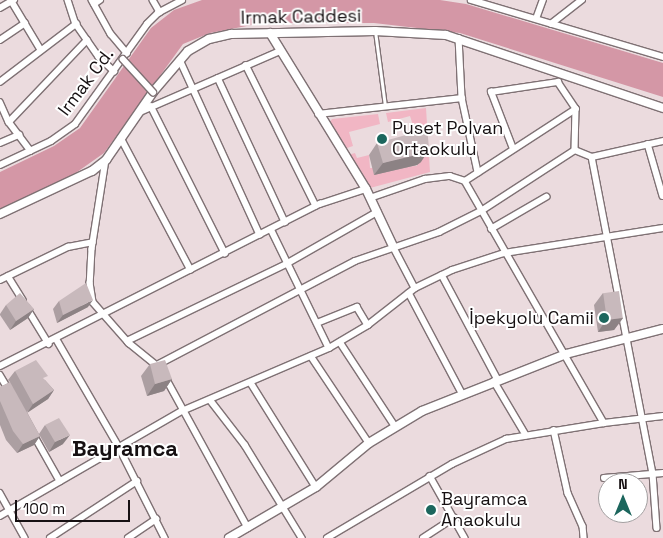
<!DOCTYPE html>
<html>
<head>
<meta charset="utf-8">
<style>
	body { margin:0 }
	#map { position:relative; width:663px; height:538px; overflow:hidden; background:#ebdbde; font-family:"Space Grotesk",sans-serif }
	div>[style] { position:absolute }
	.green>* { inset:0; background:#f1b6c4 }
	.water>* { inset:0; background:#d497a6 }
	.roads { filter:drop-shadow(1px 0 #7f7174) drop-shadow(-1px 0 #7f7174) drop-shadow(0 1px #7f7174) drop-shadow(0 -1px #7f7174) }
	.service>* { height:3px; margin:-1.5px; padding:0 1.5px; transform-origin:1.5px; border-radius:1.5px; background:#fff }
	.minor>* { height:5.5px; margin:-2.75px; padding:0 2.75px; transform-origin:2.75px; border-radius:2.75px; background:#fff }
	.tertiary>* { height:8px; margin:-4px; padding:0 4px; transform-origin:4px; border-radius:4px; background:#fff }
	.bridges { filter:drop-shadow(1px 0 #7f7174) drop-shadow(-1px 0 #7f7174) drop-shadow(0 1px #7f7174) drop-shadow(0 -1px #7f7174) }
	.minor-bridge>* { height:5.5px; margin:-2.75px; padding:0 2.75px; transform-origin:2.75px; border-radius:2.75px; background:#fff }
	.wall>* { inset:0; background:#ac9fa2 }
	.shaded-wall>* { inset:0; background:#8c8284 }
	.building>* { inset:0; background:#c8b9bc; transform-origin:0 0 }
	.dots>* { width:14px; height:14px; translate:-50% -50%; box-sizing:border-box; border:2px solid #fff; border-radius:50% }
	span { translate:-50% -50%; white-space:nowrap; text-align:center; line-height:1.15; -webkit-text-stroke:4px #fff; paint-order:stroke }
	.street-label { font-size:18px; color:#161012 }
	.poi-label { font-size:18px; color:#161012 }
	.left { translate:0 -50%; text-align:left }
	.right { translate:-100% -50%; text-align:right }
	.district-label { font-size:22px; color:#161012; font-weight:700 }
	.north { position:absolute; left:598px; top:473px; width:50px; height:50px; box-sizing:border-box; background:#fff; border:1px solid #a29fa0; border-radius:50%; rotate:0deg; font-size:14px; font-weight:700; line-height:20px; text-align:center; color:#161012 }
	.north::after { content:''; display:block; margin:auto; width:18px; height:22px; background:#1c665d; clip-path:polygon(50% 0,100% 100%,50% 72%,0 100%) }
	.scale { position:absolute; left:15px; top:500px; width:115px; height:22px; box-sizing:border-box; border:2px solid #161012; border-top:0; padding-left:6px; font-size:15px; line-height:18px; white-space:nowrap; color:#161012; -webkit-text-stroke:4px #fff; paint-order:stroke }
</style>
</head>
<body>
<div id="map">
	<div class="green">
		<div style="clip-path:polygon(426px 108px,430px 172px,370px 188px,348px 155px,355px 153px,357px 158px,369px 155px,370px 168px,417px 166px,418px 141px,410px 116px,388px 122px,386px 113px)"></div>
		<div style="clip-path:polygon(378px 114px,380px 124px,349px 132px,353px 146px,344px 149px,329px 123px,332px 119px)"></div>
	</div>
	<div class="water">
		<div style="clip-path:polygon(202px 0,440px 0,466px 4px,663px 63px,663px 97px,460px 33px,374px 23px,262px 23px,210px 33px,183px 44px,104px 153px,70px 177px,0 209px,0 172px,54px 146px,80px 128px,151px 28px,174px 10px)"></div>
	</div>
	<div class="roads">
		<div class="service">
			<div style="left:375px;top:31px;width:76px;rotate:82.4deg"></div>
		</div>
		<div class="minor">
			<div style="left:11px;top:0;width:58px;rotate:59deg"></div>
			<div style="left:68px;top:0;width:25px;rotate:72deg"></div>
			<div style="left:76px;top:24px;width:40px;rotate:55.1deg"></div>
			<div style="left:99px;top:57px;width:21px;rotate:43deg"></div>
			<div style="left:92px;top:0;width:39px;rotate:61deg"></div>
			<div style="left:111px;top:34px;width:25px;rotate:50deg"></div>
			<div style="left:153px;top:0;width:14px;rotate:60deg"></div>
			<div style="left:471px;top:0;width:200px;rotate:16.5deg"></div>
			<div style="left:94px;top:4px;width:7px;rotate:-34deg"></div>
			<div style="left:0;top:8px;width:16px;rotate:-30deg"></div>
			<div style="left:536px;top:19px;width:20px;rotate:-70deg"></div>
			<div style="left:551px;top:24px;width:39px;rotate:-38deg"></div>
			<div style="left:459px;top:38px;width:60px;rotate:87.1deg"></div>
			<div style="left:462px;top:98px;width:76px;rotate:77.8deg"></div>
			<div style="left:0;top:40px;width:30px;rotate:-34deg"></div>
			<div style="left:180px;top:60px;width:192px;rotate:65.4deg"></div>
			<div style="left:246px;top:65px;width:157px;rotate:63.6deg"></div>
			<div style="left:218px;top:78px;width:159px;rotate:65deg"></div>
			<div style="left:0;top:82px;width:96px;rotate:-37.3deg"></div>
			<div style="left:0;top:102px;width:22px;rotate:66deg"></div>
			<div style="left:9px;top:122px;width:36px;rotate:53deg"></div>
			<div style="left:151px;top:106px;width:165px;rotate:63.3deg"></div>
			<div style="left:140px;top:112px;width:153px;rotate:-23.5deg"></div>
			<div style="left:318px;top:114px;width:145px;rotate:-6.3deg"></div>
			<div style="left:9px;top:122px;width:113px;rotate:-46.4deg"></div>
			<div style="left:121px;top:138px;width:149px;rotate:62.1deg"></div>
			<div style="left:0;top:143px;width:21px;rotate:-23deg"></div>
			<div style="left:648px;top:144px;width:54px;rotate:73.9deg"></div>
			<div style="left:513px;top:149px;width:61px;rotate:-111.1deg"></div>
			<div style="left:491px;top:92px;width:68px;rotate:-8.5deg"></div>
			<div style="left:558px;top:82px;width:32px;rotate:56deg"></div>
			<div style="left:576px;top:109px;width:41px;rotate:91.4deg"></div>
			<div style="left:592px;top:157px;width:323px;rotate:79.1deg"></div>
			<div style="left:653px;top:474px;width:54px;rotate:85.8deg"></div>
			<div style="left:106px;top:160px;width:90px;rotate:98.9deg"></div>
			<div style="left:92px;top:249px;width:34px;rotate:93deg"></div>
			<div style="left:90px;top:283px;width:19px;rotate:81deg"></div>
			<div style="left:93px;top:302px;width:55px;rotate:48.7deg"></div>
			<div style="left:129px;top:343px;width:40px;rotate:39deg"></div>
			<div style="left:0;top:165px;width:56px;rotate:-25.2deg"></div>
			<div style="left:51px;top:141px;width:29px;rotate:-35deg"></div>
			<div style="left:75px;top:124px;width:123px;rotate:-54.2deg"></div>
			<div style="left:147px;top:24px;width:16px;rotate:-45deg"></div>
			<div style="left:158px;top:13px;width:27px;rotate:-28deg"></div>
			<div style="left:465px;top:181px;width:132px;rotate:-33deg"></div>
			<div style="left:370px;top:198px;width:58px;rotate:-19.1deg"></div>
			<div style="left:425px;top:179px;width:25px;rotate:-7deg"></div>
			<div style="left:450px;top:176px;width:16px;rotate:18deg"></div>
			<div style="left:465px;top:181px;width:279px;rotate:60.1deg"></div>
			<div style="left:604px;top:423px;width:59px;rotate:-6.8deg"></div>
			<div style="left:271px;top:229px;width:132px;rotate:64deg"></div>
			<div style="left:491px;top:229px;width:64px;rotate:-30.2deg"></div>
			<div style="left:393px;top:246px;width:47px;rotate:62.4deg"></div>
			<div style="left:442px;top:275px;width:119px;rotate:61.9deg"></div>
			<div style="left:8px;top:276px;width:28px;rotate:58deg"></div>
			<div style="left:0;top:280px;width:76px;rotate:-25.9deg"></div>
			<div style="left:68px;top:247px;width:25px;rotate:-11deg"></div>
			<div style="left:409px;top:293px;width:113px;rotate:62.1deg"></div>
			<div style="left:27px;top:308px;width:42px;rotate:58.6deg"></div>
			<div style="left:317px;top:323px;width:43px;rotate:-21.8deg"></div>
			<div style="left:357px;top:307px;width:21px;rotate:59deg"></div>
			<div style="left:57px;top:340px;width:124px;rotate:59.9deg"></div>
			<div style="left:119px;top:447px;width:102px;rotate:63.2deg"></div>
			<div style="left:127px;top:341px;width:179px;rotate:-25.8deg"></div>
			<div style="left:288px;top:263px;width:103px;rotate:-29.8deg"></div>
			<div style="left:340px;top:342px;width:100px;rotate:56.8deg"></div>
			<div style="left:311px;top:356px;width:105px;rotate:56.3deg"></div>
			<div style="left:159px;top:364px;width:221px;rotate:-27.7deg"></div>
			<div style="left:355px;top:261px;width:89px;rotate:-19deg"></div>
			<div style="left:439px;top:232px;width:47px;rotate:-26.6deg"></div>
			<div style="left:481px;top:211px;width:112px;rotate:-33deg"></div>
			<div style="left:575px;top:150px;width:18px;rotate:22deg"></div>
			<div style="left:592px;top:157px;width:73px;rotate:-12.7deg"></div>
			<div style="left:0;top:366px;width:359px;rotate:-26.9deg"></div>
			<div style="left:320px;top:204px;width:48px;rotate:-18.1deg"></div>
			<div style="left:0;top:375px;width:17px;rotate:59deg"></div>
			<div style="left:166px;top:378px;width:171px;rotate:61.3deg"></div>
			<div style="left:494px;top:381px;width:63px;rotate:59.3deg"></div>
			<div style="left:251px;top:383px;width:123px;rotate:58deg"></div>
			<div style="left:211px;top:401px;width:56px;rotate:52.3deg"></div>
			<div style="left:245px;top:445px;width:109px;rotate:58.5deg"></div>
			<div style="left:554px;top:430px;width:65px;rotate:77.5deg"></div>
			<div style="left:568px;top:493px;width:36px;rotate:66deg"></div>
			<div style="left:583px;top:526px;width:12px;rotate:85deg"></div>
			<div style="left:34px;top:435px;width:53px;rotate:60.5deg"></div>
			<div style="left:430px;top:476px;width:71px;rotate:60.6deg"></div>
			<div style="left:604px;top:478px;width:59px;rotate:-4.8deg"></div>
			<div style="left:0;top:493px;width:51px;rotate:60.9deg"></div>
			<div style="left:0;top:516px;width:210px;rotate:-30deg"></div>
			<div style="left:182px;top:411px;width:160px;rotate:-23.2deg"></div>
			<div style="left:329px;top:348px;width:45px;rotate:-30.5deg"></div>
			<div style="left:368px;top:325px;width:60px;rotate:-38.2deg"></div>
			<div style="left:415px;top:288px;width:41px;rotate:-25.9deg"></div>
			<div style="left:452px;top:270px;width:55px;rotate:-18.1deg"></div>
			<div style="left:504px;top:253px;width:161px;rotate:-8.9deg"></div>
			<div style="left:50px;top:538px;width:104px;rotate:-33.2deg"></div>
			<div style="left:128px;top:538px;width:34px;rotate:-34deg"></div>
			<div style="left:327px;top:538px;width:145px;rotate:-30.6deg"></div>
			<div style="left:452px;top:464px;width:60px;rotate:-24.8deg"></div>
			<div style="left:506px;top:439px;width:99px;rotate:-9.3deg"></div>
			<div style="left:423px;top:538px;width:37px;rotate:-33deg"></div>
		</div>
		<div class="tertiary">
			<div style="left:270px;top:33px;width:183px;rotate:58.4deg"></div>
			<div style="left:366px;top:189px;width:63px;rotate:64.7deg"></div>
			<div style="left:0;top:214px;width:102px;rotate:-25.1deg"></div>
			<div style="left:92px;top:171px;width:18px;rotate:-38deg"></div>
			<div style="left:106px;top:160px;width:83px;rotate:-55.3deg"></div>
			<div style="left:153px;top:92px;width:54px;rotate:-49.5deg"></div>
			<div style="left:188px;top:51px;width:24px;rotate:-30deg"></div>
			<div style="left:209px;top:39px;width:23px;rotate:-13deg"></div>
			<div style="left:231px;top:34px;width:144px;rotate:-1.2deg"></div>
			<div style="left:375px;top:31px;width:71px;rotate:3.2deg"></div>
			<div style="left:446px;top:35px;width:229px;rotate:18.6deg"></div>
			<div style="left:229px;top:538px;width:101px;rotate:-30.4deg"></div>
			<div style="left:316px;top:487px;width:69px;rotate:-39.7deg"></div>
			<div style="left:369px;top:443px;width:62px;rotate:-31.1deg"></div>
			<div style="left:422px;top:411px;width:155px;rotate:-21.6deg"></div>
			<div style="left:566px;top:354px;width:100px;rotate:-14.5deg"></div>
		</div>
	</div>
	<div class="bridges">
		<div class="minor-bridge">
			<div style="left:123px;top:59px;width:45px;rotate:47.7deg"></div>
		</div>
	</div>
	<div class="wall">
		<div style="clip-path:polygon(377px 143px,421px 162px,417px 165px,374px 175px,369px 155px)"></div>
		<div style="clip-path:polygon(603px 293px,623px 318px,614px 330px,598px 332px,594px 305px)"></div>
		<div style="clip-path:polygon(59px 301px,88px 307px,57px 323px,53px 309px)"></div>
		<div style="clip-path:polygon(6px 305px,34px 309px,28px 318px,10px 330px,0 315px,0 314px)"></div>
		<div style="clip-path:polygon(150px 364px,172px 379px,164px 391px,147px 396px,141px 376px)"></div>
		<div style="clip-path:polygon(15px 371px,45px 380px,54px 390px,48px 399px,27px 412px,39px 434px,45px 425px,63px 444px,49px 452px,40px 436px,34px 445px,17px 453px,6px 440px,0 425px,0 387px,10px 382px,8px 380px)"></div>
	</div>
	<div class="shaded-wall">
		<div style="clip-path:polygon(429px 150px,421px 162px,417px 165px,374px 175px,383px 163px)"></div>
		<div style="clip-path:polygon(93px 300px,88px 307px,57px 323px,63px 315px)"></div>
		<div style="clip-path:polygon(34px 309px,28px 318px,10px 330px,16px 321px)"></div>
		<div style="clip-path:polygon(623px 318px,614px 330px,598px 332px,606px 320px)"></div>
		<div style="clip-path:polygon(172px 379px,164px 391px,147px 396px,155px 384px)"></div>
		<div style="clip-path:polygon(54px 390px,48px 399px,27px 413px,33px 404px)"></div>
		<div style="clip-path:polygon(70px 435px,63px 444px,49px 452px,55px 442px)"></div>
		<div style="clip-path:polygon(40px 436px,34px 445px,17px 453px,23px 444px)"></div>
	</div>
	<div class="building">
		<div style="clip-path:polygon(424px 130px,428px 137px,429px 150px,425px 153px,383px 163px,377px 143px)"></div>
		<div style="clip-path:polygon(86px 283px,93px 300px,63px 315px,59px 301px)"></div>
		<div style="left:619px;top:291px;width:27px;height:16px;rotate:82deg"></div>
		<div style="clip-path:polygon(20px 293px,34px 309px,16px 321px,6px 305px)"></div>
		<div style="clip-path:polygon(36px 360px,48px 376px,43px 378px,54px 390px,33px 404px,15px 371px)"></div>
		<div style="clip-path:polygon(165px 360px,172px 379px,155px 384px,150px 364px)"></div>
		<div style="clip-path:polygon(10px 382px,40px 436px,23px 444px,13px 431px,0 401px,0 387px)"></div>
		<div style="clip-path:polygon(59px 418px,70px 435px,55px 442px,45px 425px)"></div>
	</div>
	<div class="dots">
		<div style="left:382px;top:139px;background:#1c665d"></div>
		<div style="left:604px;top:318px;background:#1c665d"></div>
		<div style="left:431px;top:510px;background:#1c665d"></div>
	</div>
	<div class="street-label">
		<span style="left:301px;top:17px;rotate:-1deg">Irmak Caddesi</span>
		<span style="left:86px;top:82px;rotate:-53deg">Irmak Cd.</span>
	</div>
	<div class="poi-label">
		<span class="left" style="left:392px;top:139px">Puset Polvan<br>Ortaokulu</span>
		<span class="right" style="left:594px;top:318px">İpekyolu Camii</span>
		<span class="left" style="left:441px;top:510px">Bayramca<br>Anaokulu</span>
	</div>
	<div class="district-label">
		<span style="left:125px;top:449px">Bayramca</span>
	</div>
	<div class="north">N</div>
	<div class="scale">100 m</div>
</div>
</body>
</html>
